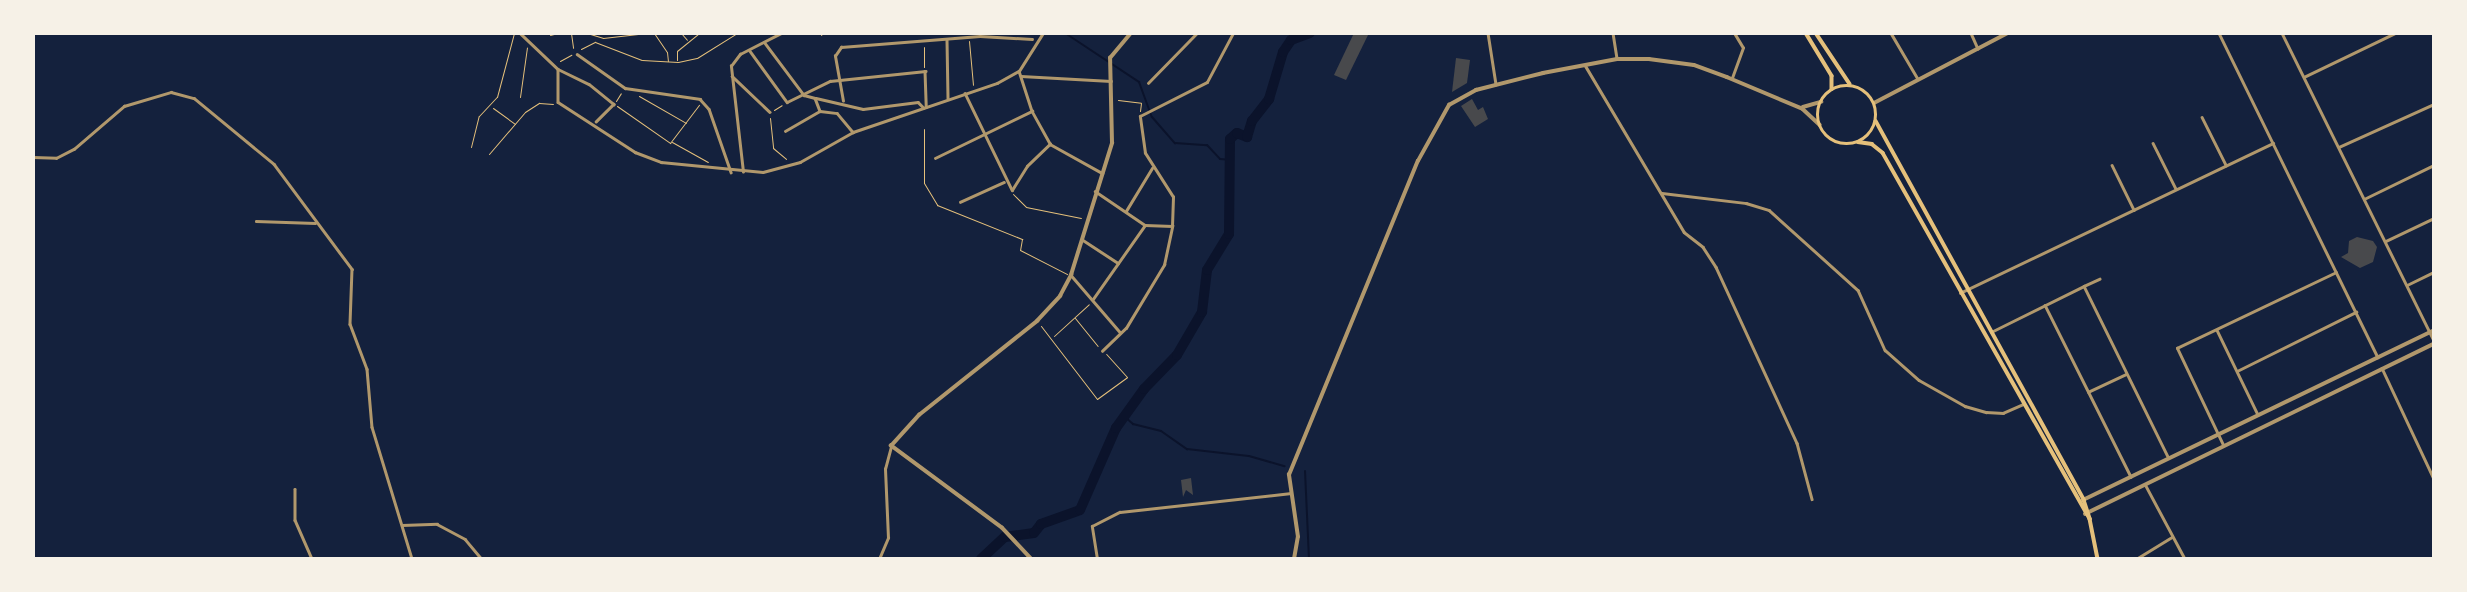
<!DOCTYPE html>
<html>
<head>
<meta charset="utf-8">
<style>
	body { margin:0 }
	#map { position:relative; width:2467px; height:592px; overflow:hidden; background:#14213d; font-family:"IBM Plex Serif",serif }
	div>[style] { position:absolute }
	.stream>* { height:2px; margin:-1px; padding:0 1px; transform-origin:1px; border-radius:1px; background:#0b132b }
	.river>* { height:10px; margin:-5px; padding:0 5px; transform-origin:5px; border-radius:5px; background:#0b132b }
	.building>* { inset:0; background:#48494c }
	.path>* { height:1px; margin:-0.5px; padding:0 0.5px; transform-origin:0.5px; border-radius:0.5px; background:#e5c07b }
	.minor>* { height:2.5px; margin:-1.25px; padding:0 1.25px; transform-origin:1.25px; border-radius:1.25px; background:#b1986c }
	.tertiary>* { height:3.5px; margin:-1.75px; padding:0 1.75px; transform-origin:1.75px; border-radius:1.75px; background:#b1986c }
	.secondary>* { height:3.5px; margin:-1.75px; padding:0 1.75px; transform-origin:1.75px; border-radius:1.75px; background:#e5c07b }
	.secondary>.ring { margin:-1.75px; padding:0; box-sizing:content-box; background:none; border:3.5px solid #e5c07b; border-radius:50% }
	span { translate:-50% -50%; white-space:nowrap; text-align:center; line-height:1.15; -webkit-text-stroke:5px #f6f1e7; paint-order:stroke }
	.frame { position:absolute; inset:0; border:35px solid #f6f1e7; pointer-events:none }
</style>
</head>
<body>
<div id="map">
	<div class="stream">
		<div style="left:1065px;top:33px;width:89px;rotate:33.5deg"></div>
		<div style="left:1139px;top:82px;width:37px;rotate:70deg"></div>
		<div style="left:1152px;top:117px;width:35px;rotate:49deg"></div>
		<div style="left:1175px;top:143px;width:32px;rotate:4deg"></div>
		<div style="left:1207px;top:145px;width:19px;rotate:47deg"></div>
		<div style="left:1220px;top:159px;width:12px;rotate:5deg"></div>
		<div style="left:1125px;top:417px;width:11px;rotate:41deg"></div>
		<div style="left:1133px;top:424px;width:29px;rotate:14deg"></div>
		<div style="left:1161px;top:431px;width:32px;rotate:35deg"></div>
		<div style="left:1187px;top:449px;width:62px;rotate:6.4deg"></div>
		<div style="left:1249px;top:456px;width:37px;rotate:16deg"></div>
		<div style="left:1305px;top:471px;width:88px;rotate:87.4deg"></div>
	</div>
	<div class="river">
		<div style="left:981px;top:559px;width:33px;rotate:-43deg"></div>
		<div style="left:1005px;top:537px;width:29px;rotate:-8deg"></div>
		<div style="left:1034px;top:533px;width:11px;rotate:-52deg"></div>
		<div style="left:1041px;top:524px;width:41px;rotate:-19.7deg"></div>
		<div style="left:1080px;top:510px;width:90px;rotate:-66.3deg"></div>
		<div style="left:1116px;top:428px;width:48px;rotate:-54.3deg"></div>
		<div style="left:1144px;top:389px;width:47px;rotate:-45.9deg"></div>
		<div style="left:1177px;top:355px;width:50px;rotate:-59.8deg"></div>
		<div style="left:1202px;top:312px;width:42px;rotate:-83.2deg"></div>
		<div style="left:1207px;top:270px;width:42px;rotate:-58.6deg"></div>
		<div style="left:1229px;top:234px;width:95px;rotate:-89.4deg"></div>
		<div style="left:1230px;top:139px;width:9px;rotate:-41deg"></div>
		<div style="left:1237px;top:133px;width:11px;rotate:22deg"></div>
		<div style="left:1247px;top:137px;width:17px;rotate:-73deg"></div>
		<div style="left:1252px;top:121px;width:28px;rotate:-52deg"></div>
		<div style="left:1269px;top:99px;width:49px;rotate:-73.4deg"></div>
		<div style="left:1283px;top:52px;width:14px;rotate:-56deg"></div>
		<div style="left:1291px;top:40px;width:20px;rotate:-20deg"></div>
	</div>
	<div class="building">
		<div style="clip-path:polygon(1354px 33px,1369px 33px,1346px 80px,1334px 75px)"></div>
		<div style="clip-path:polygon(1456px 58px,1470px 60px,1467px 83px,1452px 92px)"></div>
		<div style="clip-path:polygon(1472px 99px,1478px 110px,1483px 107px,1488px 119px,1475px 127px,1461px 106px)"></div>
		<div style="clip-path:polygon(2357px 237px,2373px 241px,2377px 247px,2373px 262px,2360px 268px,2341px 257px,2348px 253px,2349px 241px)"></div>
		<div style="clip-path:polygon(1191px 478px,1193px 495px,1186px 490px,1183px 497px,1181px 480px)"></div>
	</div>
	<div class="path">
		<div style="left:571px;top:33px;width:15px;rotate:82deg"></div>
		<div style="left:587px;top:33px;width:17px;rotate:17deg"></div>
		<div style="left:603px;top:38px;width:44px;rotate:-6.5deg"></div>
		<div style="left:654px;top:33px;width:23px;rotate:56deg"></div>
		<div style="left:667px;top:52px;width:9px;rotate:84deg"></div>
		<div style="left:681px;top:33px;width:9px;rotate:49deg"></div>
		<div style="left:550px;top:35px;width:8px;rotate:-14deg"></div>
		<div style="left:821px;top:35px;width:3px;rotate:-45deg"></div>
		<div style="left:969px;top:41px;width:44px;rotate:84.8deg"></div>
		<div style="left:924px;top:47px;width:20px;rotate:90deg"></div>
		<div style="left:581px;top:49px;width:16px;rotate:-27deg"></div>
		<div style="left:595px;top:42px;width:50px;rotate:21deg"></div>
		<div style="left:642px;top:60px;width:36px;rotate:3deg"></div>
		<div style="left:678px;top:62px;width:19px;rotate:-12deg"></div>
		<div style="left:697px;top:58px;width:47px;rotate:-32deg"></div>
		<div style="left:677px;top:60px;width:9px;rotate:-90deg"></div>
		<div style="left:677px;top:51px;width:28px;rotate:-39deg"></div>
		<div style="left:560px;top:61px;width:13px;rotate:-29deg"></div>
		<div style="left:639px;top:96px;width:54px;rotate:29.9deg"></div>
		<div style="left:520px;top:97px;width:50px;rotate:-82deg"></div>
		<div style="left:1118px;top:100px;width:23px;rotate:7deg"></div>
		<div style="left:1141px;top:103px;width:8px;rotate:97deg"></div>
		<div style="left:616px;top:101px;width:9px;rotate:-58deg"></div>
		<div style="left:617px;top:106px;width:65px;rotate:34.9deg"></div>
		<div style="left:670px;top:143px;width:48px;rotate:-52.7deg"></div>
		<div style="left:493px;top:108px;width:27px;rotate:36deg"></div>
		<div style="left:774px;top:110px;width:9px;rotate:-32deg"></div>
		<div style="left:770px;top:118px;width:30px;rotate:84deg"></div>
		<div style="left:773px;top:148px;width:17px;rotate:40deg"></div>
		<div style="left:924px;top:129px;width:54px;rotate:90deg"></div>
		<div style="left:924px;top:183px;width:26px;rotate:59deg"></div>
		<div style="left:937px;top:205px;width:92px;rotate:21.8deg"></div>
		<div style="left:1022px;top:239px;width:11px;rotate:100deg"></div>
		<div style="left:1020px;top:250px;width:53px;rotate:27.1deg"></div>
		<div style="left:672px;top:142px;width:41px;rotate:29.1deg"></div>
		<div style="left:471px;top:147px;width:32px;rotate:-76deg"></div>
		<div style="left:479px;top:116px;width:26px;rotate:-47deg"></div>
		<div style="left:497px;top:97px;width:66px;rotate:-75.1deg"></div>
		<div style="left:489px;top:154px;width:55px;rotate:-49.4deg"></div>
		<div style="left:525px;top:112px;width:17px;rotate:-33deg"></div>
		<div style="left:539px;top:103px;width:14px;rotate:4deg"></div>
		<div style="left:1013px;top:194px;width:18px;rotate:45deg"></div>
		<div style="left:1026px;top:207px;width:56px;rotate:11.3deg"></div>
		<div style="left:1075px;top:318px;width:36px;rotate:51deg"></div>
		<div style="left:1041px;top:326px;width:92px;rotate:52.5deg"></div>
		<div style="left:1097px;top:399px;width:37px;rotate:-36deg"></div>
		<div style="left:1127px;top:377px;width:31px;rotate:-132deg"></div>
		<div style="left:1054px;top:336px;width:47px;rotate:-42.4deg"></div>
	</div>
	<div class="minor">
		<div style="left:520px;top:33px;width:52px;rotate:43.5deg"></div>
		<div style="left:558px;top:69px;width:34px;rotate:26deg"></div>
		<div style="left:589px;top:84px;width:32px;rotate:39deg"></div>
		<div style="left:614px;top:104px;width:25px;rotate:135deg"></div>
		<div style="left:1488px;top:33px;width:52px;rotate:81.1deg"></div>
		<div style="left:1613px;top:33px;width:25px;rotate:81deg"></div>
		<div style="left:1891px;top:33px;width:53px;rotate:59.6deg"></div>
		<div style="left:1971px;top:33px;width:17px;rotate:66deg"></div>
		<div style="left:2219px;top:33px;width:361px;rotate:63.9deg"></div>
		<div style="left:2282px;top:33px;width:343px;rotate:63.7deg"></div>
		<div style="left:947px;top:40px;width:58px;rotate:89deg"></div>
		<div style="left:765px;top:43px;width:65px;rotate:53.1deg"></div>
		<div style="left:804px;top:95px;width:11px;rotate:15deg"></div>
		<div style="left:815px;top:98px;width:14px;rotate:69deg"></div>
		<div style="left:820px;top:111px;width:17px;rotate:7deg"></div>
		<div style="left:837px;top:113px;width:25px;rotate:50deg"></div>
		<div style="left:750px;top:51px;width:63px;rotate:54deg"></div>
		<div style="left:787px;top:102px;width:48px;rotate:-26deg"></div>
		<div style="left:830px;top:81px;width:96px;rotate:-6deg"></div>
		<div style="left:925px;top:71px;width:36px;rotate:88deg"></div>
		<div style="left:577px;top:54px;width:59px;rotate:35.3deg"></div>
		<div style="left:625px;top:88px;width:76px;rotate:8.3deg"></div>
		<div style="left:700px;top:99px;width:13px;rotate:48deg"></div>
		<div style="left:709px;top:109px;width:67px;rotate:70.8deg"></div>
		<div style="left:1585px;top:65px;width:194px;rotate:59.3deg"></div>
		<div style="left:1684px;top:232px;width:24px;rotate:38deg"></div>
		<div style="left:1703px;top:247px;width:24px;rotate:57deg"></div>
		<div style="left:1716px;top:267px;width:194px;rotate:65.3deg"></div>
		<div style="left:1797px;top:443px;width:58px;rotate:75deg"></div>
		<div style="left:558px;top:69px;width:33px;rotate:90deg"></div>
		<div style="left:558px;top:102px;width:92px;rotate:33deg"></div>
		<div style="left:635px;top:152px;width:28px;rotate:21deg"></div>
		<div style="left:661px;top:162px;width:102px;rotate:5.6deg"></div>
		<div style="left:763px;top:172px;width:38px;rotate:-15deg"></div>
		<div style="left:800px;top:162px;width:61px;rotate:-29.5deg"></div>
		<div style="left:853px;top:132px;width:152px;rotate:-18.8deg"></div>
		<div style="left:997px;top:83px;width:25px;rotate:-29deg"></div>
		<div style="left:1019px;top:71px;width:45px;rotate:-57.7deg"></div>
		<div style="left:1019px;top:71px;width:42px;rotate:72deg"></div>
		<div style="left:1032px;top:111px;width:38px;rotate:61deg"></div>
		<div style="left:1050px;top:144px;width:60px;rotate:29.1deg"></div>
		<div style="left:732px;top:76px;width:52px;rotate:43.5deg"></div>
		<div style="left:1021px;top:76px;width:90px;rotate:3.2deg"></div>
		<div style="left:2304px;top:77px;width:101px;rotate:-25.8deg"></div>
		<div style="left:1732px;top:78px;width:32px;rotate:-70deg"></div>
		<div style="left:1743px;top:48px;width:17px;rotate:-121deg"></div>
		<div style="left:1148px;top:83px;width:70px;rotate:-45.6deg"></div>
		<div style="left:965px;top:93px;width:108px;rotate:64.1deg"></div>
		<div style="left:1012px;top:190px;width:28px;rotate:-58deg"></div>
		<div style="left:1027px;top:166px;width:32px;rotate:-44deg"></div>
		<div style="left:816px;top:98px;width:48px;rotate:13.2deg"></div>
		<div style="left:863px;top:109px;width:55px;rotate:-7.3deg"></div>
		<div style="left:918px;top:102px;width:8px;rotate:45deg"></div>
		<div style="left:843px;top:101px;width:46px;rotate:-100.1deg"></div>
		<div style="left:835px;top:56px;width:11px;rotate:-56deg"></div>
		<div style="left:841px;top:47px;width:139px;rotate:-4.5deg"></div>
		<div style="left:980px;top:36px;width:52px;rotate:3.3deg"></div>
		<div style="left:2202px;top:117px;width:54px;rotate:63.4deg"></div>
		<div style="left:785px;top:131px;width:38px;rotate:-30deg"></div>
		<div style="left:2153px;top:143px;width:51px;rotate:63.4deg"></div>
		<div style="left:2339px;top:147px;width:104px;rotate:-24.4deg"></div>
		<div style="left:33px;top:157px;width:23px;rotate:2deg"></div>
		<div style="left:56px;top:158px;width:20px;rotate:-27deg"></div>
		<div style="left:74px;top:149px;width:66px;rotate:-40.7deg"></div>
		<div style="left:124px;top:106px;width:49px;rotate:-16.6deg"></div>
		<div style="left:171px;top:92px;width:24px;rotate:15deg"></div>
		<div style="left:194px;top:98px;width:104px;rotate:39.5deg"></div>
		<div style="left:274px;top:164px;width:131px;rotate:53.4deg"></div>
		<div style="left:352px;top:269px;width:55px;rotate:92.1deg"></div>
		<div style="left:350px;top:324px;width:48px;rotate:69.3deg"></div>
		<div style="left:367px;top:369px;width:58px;rotate:85.1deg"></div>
		<div style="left:372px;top:427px;width:138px;rotate:73.1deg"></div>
		<div style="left:935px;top:158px;width:108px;rotate:-25.9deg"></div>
		<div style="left:2112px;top:165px;width:50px;rotate:63.9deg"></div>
		<div style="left:743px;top:172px;width:107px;rotate:-96.5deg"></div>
		<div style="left:731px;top:66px;width:15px;rotate:-53deg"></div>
		<div style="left:740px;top:54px;width:46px;rotate:-27.1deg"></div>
		<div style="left:1095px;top:191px;width:60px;rotate:34.2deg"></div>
		<div style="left:1145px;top:225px;width:27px;rotate:2deg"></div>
		<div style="left:1662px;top:193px;width:85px;rotate:6.8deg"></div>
		<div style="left:1746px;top:203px;width:24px;rotate:17deg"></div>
		<div style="left:1769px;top:210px;width:120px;rotate:42deg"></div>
		<div style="left:1858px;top:290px;width:66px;rotate:65.8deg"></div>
		<div style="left:1885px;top:350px;width:45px;rotate:41.4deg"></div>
		<div style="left:1919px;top:380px;width:53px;rotate:29.5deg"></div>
		<div style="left:1965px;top:406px;width:22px;rotate:16deg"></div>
		<div style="left:1986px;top:412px;width:17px;rotate:3deg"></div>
		<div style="left:2003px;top:413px;width:22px;rotate:-24deg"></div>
		<div style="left:2364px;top:199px;width:78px;rotate:-25.9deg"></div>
		<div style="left:960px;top:202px;width:48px;rotate:-24.4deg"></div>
		<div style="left:1126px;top:211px;width:50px;rotate:-58.8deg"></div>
		<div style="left:256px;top:221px;width:59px;rotate:1.9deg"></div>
		<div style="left:1083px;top:240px;width:42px;rotate:33.3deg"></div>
		<div style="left:2386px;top:241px;width:53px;rotate:-25.6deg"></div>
		<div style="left:1071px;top:275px;width:75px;rotate:49.3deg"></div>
		<div style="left:2407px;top:285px;width:30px;rotate:-26deg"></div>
		<div style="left:2084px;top:286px;width:17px;rotate:-25deg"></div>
		<div style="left:1960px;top:293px;width:347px;rotate:-25.6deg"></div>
		<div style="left:1093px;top:299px;width:90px;rotate:-54.9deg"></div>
		<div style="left:2045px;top:305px;width:192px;rotate:63.4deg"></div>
		<div style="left:2217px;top:330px;width:94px;rotate:64.2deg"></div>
		<div style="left:1991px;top:332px;width:104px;rotate:-26.3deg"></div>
		<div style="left:2084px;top:286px;width:191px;rotate:63.8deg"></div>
		<div style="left:1102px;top:351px;width:33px;rotate:-44deg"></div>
		<div style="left:1126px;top:328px;width:74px;rotate:-58.9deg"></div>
		<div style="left:1164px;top:265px;width:40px;rotate:-78deg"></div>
		<div style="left:1172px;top:226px;width:29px;rotate:-88deg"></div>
		<div style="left:1173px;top:197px;width:52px;rotate:-122.5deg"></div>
		<div style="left:1145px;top:153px;width:37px;rotate:-98deg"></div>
		<div style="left:1140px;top:116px;width:75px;rotate:-26.9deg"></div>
		<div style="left:1207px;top:82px;width:55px;rotate:-62deg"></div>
		<div style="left:2382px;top:368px;width:123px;rotate:64.9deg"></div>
		<div style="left:2237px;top:371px;width:133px;rotate:-26.4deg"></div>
		<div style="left:2088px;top:392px;width:42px;rotate:-25.3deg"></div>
		<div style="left:2223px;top:445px;width:107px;rotate:-115.4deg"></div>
		<div style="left:2177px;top:348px;width:176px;rotate:-25.5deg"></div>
		<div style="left:2145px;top:484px;width:85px;rotate:61.9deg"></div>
		<div style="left:295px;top:489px;width:31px;rotate:90deg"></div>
		<div style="left:295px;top:520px;width:43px;rotate:66.4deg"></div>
		<div style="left:402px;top:525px;width:35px;rotate:-2deg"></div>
		<div style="left:437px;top:524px;width:32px;rotate:28deg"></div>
		<div style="left:465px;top:539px;width:26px;rotate:50deg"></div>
		<div style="left:879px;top:559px;width:23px;rotate:-67deg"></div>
		<div style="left:888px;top:538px;width:69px;rotate:-92.5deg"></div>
		<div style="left:885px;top:469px;width:24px;rotate:-75deg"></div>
		<div style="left:1097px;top:559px;width:33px;rotate:-99deg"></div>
		<div style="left:1092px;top:526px;width:31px;rotate:-27deg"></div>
		<div style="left:1120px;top:512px;width:172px;rotate:-6.3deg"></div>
		<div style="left:2136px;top:559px;width:42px;rotate:-31.4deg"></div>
	</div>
	<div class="tertiary">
		<div style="left:1874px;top:103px;width:151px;rotate:-27.6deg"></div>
		<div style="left:1803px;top:107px;width:19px;rotate:-16deg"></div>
		<div style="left:2083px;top:500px;width:390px;rotate:-25.8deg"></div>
		<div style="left:2085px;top:514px;width:388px;rotate:-26deg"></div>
		<div style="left:1031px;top:559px;width:42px;rotate:-133.1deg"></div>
		<div style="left:1002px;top:528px;width:138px;rotate:-143.5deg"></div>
		<div style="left:891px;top:446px;width:42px;rotate:-47.9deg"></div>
		<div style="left:919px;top:415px;width:151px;rotate:-38.5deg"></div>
		<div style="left:1037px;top:321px;width:34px;rotate:-47deg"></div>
		<div style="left:1060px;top:296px;width:24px;rotate:-62deg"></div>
		<div style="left:1071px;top:275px;width:138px;rotate:-72.7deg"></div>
		<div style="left:1112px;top:143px;width:85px;rotate:-91.3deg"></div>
		<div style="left:1110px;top:58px;width:33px;rotate:-50deg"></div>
		<div style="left:1294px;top:559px;width:22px;rotate:-80deg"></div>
		<div style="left:1298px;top:537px;width:63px;rotate:-98.3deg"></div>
		<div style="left:1289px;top:475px;width:339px;rotate:-67.7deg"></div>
		<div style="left:1418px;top:161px;width:64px;rotate:-61deg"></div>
		<div style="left:1449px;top:105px;width:31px;rotate:-29deg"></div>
		<div style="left:1476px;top:90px;width:69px;rotate:-14.2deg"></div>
		<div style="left:1543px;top:73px;width:75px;rotate:-10.7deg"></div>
		<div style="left:1617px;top:59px;width:32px"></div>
		<div style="left:1649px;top:59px;width:45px;rotate:7.6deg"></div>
		<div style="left:1694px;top:65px;width:35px;rotate:20deg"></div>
		<div style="left:1727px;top:77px;width:82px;rotate:22.8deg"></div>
		<div style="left:1803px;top:109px;width:23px;rotate:43deg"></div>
	</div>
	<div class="secondary">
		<div style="left:1806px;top:33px;width:50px;rotate:58.8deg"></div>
		<div style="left:1832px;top:76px;width:13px;rotate:90deg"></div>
		<div style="left:1816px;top:33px;width:61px;rotate:56.3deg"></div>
		<div class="ring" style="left:1818px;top:86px;width:54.5px;height:54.5px"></div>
		<div style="left:1876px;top:121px;width:432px;rotate:61.2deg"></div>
		<div style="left:2084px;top:500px;width:20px;rotate:72deg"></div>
		<div style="left:1858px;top:142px;width:14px;rotate:8deg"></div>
		<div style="left:1872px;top:144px;width:14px;rotate:39deg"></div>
		<div style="left:1883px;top:153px;width:420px;rotate:60.5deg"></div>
		<div style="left:2090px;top:519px;width:41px;rotate:78.7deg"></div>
	</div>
	<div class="frame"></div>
</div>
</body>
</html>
